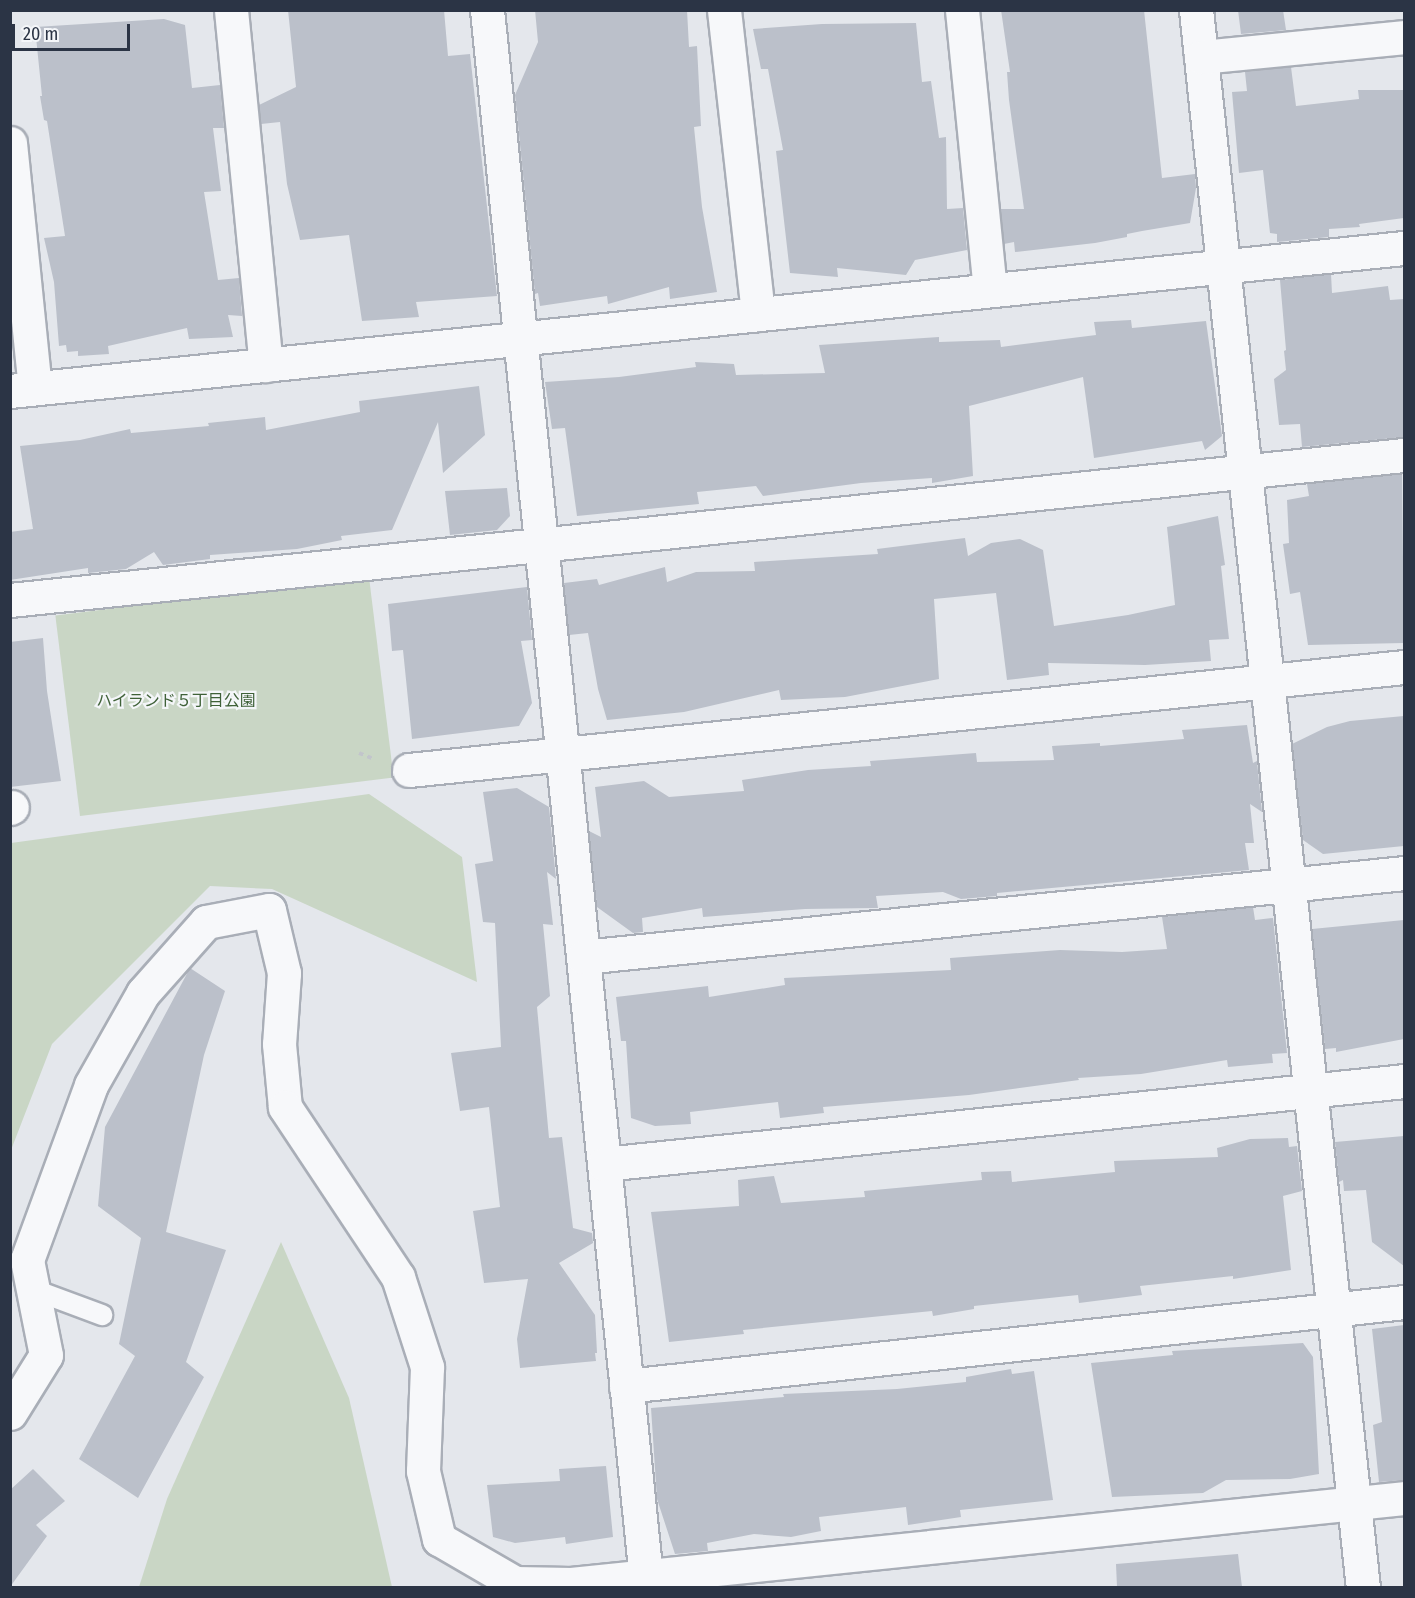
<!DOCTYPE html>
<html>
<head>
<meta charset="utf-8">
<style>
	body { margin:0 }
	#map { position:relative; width:1415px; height:1598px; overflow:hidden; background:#e4e7ec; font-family:"Fira Sans Condensed","Noto Sans JP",sans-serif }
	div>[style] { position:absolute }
	.green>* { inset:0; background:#c9d6c5; transform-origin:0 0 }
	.building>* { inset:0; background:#bbc0ca }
	.path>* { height:4px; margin-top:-2px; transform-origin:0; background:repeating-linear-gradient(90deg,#c2c5cb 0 4.5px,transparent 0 9px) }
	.roads { filter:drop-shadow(2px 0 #a9aeb7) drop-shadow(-2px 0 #a9aeb7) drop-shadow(0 2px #a9aeb7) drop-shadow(0 -2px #a9aeb7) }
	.lane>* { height:20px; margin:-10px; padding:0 10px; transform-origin:10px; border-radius:10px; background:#f7f8fa }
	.street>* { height:33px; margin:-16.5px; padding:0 16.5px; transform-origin:16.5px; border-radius:16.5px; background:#f7f8fa }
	span { translate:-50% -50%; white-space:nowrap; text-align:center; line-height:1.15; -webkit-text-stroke:4.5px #f4f6f9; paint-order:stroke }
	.park-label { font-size:16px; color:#3f6138 }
	.frame { position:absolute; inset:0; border:12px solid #2b3445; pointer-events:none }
	.scale { position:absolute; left:12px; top:24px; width:118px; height:27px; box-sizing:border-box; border:3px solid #2b3445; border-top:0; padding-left:8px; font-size:18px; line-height:21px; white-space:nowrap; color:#2b3445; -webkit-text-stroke:4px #f4f6f9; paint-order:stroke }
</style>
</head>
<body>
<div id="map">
	<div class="green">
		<div style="left:369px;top:577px;width:202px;height:316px;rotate:83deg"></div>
		<div style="clip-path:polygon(369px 794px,462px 857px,477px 982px,272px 889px,210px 886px,52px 1044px,11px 1150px,11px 843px)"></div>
		<div style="clip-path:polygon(281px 1242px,349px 1398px,392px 1587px,139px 1587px,167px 1499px)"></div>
	</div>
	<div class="building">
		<div style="clip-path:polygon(288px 10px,444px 10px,448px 56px,470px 54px,497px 296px,416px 302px,419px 317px,362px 321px,349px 235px,300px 240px,287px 184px,280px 122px,261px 124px,259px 105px,296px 87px)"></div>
		<div style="clip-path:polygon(535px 10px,687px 10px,689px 47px,697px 46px,701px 126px,694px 127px,702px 207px,717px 292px,670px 299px,669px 287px,608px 304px,607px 296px,540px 306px,538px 293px,535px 294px,515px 95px,538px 42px)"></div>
		<div style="clip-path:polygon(1001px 10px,1144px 10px,1162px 178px,1195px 174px,1196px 188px,1190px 223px,1142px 231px,1127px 234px,1127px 237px,1095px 243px,1015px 252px,1014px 242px,1004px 244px,1001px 209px,1024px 209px,1009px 100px,1007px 72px,1010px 72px)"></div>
		<div style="clip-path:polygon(1238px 10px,1283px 10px,1286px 30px,1241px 34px)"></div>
		<div style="clip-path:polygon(164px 19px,185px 25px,192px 88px,220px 85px,224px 128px,213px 128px,221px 191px,204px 192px,218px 280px,239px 278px,242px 316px,228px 315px,233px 337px,189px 339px,187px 328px,108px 346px,109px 354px,78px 356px,78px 351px,67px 352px,66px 345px,59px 346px,54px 282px,44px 238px,65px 236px,47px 121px,44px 120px,40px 96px,42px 96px,35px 27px)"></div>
		<div style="clip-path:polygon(916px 23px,922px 82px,931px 81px,939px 138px,946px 137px,947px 209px,963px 208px,967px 250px,915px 260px,906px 275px,837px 268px,838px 277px,790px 273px,776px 151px,783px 150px,768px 69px,761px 69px,753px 29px,822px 24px)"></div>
		<div style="clip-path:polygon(1291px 67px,1296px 106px,1359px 99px,1358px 90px,1404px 90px,1404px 218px,1359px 224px,1360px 227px,1329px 229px,1329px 237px,1277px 242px,1277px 234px,1270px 233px,1263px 170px,1239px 173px,1232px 92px,1247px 91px,1245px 72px)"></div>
		<div style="clip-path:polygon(1331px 274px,1332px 293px,1388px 286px,1390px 300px,1404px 299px,1404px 437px,1302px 447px,1300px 424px,1279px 425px,1274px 379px,1286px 370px,1284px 351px,1286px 350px,1280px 280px)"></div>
		<div style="clip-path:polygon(1131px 320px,1132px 328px,1206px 321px,1222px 436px,1205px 450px,1202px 441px,1094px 458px,1083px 377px,969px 406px,973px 476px,932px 483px,932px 478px,861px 483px,763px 496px,756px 486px,697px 492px,699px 504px,577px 516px,565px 428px,552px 429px,545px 382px,619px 377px,696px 367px,695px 362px,734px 364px,736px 375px,825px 373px,819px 345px,939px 337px,939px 342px,1000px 340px,1001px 347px,1096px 335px,1094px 322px)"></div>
		<div style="clip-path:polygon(479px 386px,485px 435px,443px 473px,438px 422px,392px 530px,341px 536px,342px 540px,297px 549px,210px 555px,210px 559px,163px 565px,154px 552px,126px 569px,88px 573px,88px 568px,10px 580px,10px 532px,33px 529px,20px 446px,80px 440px,130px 429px,131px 433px,209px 426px,208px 423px,265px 417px,266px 430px,360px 412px,359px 401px)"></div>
		<div style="clip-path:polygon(1402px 474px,1404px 643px,1308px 645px,1300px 592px,1290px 594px,1283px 544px,1289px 543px,1287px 500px,1309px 496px,1307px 484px)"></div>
		<div style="clip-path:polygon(507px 488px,510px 516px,497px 530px,450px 535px,445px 491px)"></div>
		<div style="clip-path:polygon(1218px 516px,1225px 565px,1221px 566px,1229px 639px,1209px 640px,1211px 661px,1145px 665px,1048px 663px,1049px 675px,1007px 680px,996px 593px,934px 599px,939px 679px,845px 697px,781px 700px,779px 690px,684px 712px,607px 720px,598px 689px,588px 633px,569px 635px,564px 583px,597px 579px,599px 585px,665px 567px,667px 582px,696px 572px,755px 571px,754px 562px,878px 554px,877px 549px,965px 538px,968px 556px,991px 543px,1020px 539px,1043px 550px,1054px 626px,1128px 615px,1175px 605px,1167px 527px)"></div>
		<div style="clip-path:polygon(527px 587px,532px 640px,521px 641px,532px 703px,519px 726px,412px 739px,403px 650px,392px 651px,388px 604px)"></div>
		<div style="clip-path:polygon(43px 638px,47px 691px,61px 781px,10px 787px,10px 642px)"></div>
		<div style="clip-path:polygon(1404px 716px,1404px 846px,1323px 854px,1303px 840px,1292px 744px,1327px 727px,1350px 721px)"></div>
		<div style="clip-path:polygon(1247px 725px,1253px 763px,1257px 761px,1262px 812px,1250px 804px,1254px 843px,1245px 843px,1249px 870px,997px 893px,997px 896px,961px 899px,943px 892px,876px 896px,878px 908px,873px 908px,805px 909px,703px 917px,702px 908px,642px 918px,643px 932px,633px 933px,597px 907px,589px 831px,601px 837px,595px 787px,644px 781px,669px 797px,744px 791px,742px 780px,808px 770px,871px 766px,870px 761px,976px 753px,977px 762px,1054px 760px,1052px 746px,1100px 743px,1100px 746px,1184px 739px,1182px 730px)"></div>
		<div style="clip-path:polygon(517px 788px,549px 807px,556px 879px,547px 872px,553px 925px,543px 924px,550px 996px,537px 1007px,549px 1138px,562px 1137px,573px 1228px,592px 1233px,593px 1243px,559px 1263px,595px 1315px,597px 1353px,595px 1353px,596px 1361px,520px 1368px,517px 1339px,528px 1279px,484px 1283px,473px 1211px,500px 1207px,489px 1107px,460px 1111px,451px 1053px,501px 1047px,495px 923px,483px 922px,475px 864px,493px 861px,483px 792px)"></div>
		<div style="clip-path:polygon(1253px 907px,1255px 920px,1273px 918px,1287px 1053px,1272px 1054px,1273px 1063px,1228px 1067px,1227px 1060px,1141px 1074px,1078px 1078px,1079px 1080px,969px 1095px,823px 1107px,824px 1113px,780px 1118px,778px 1102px,690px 1112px,691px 1124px,655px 1126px,631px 1118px,626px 1041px,621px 1041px,616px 997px,708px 986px,709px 997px,785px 985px,784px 978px,951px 970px,950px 958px,1060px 950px,1122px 952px,1167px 949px,1162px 917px)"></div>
		<div style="clip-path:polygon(1404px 920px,1404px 1039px,1336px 1052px,1336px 1048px,1325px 1049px,1312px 929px)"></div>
		<div style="clip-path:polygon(190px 968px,225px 991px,204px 1055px,166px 1232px,226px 1250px,186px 1362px,204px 1377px,138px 1498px,79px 1459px,135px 1356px,119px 1344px,141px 1238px,98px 1206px,105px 1127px)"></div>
		<div style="clip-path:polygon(1404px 1136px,1404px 1266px,1372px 1242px,1366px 1190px,1344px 1191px,1343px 1180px,1339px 1182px,1335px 1142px)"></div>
		<div style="clip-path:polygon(1288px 1138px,1289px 1147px,1297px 1146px,1302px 1191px,1283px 1196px,1291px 1270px,1233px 1279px,1233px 1276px,1140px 1286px,1142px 1295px,1079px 1303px,1078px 1295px,974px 1306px,974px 1309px,933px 1316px,932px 1311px,743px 1330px,744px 1334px,669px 1342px,651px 1212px,739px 1206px,738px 1180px,774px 1176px,781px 1203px,865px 1197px,864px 1191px,982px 1180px,981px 1172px,1011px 1171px,1012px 1182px,1115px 1172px,1114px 1161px,1218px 1157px,1217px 1148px,1250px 1139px)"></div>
		<div style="clip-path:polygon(1404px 1325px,1404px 1480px,1379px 1482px,1373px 1425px,1382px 1422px,1372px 1329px)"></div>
		<div style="clip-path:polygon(1303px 1343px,1313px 1357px,1319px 1474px,1290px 1479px,1226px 1480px,1203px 1493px,1112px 1497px,1091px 1363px,1173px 1355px,1172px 1351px)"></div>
		<div style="clip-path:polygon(1011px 1369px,1012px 1374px,1034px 1371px,1053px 1500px,960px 1510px,961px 1517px,908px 1525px,906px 1507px,819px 1517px,821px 1531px,791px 1537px,754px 1534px,707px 1543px,708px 1551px,675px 1554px,657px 1499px,651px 1408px,784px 1397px,783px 1394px,897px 1389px,966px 1382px,966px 1377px)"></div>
		<div style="clip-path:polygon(606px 1466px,613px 1537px,566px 1544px,565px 1537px,515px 1543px,493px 1537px,487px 1485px,560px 1481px,559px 1469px)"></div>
		<div style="clip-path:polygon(33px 1469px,65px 1501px,36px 1525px,47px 1536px,10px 1587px,10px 1490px)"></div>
		<div style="clip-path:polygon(1238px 1554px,1242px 1587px,1117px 1587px,1116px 1564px)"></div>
	</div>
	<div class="path">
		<div style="left:359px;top:753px;width:16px;rotate:22deg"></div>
	</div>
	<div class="roads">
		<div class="lane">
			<div style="left:32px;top:1289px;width:75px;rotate:20.4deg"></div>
		</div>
		<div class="street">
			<div style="left:231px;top:10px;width:357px;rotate:84.4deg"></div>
			<div style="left:487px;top:10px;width:1586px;rotate:84.21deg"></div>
			<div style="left:724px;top:10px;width:306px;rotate:83.6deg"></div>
			<div style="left:962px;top:10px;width:281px;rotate:84.3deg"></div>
			<div style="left:1196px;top:10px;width:1587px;rotate:83.96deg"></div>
			<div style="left:1201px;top:57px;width:204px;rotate:-5.6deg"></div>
			<div style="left:10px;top:143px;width:246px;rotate:84.2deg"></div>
			<div style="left:10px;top:391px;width:1401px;rotate:-5.86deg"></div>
			<div style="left:10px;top:600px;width:1402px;rotate:-5.94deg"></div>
			<div style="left:409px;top:770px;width:1000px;rotate:-5.91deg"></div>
			<div style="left:10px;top:808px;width:2px;rotate:-27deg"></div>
			<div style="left:583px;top:957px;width:825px;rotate:-5.84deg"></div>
			<div style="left:604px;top:1164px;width:804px;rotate:-5.92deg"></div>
			<div style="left:626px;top:1386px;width:783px;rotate:-6.16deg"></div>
			<div style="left:10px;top:1413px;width:68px;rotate:-58.2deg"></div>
			<div style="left:46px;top:1355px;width:97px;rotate:-101.3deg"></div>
			<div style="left:27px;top:1260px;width:186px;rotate:-69.9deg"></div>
			<div style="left:91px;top:1085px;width:106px;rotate:-60.5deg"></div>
			<div style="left:143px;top:993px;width:95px;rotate:-48.4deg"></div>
			<div style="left:206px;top:922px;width:64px;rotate:-10.8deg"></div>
			<div style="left:269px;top:910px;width:65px;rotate:76.6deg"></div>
			<div style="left:284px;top:973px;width:71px;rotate:94deg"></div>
			<div style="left:279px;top:1044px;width:63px;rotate:84.6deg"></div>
			<div style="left:285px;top:1107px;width:204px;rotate:56.4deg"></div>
			<div style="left:398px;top:1277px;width:95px;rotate:72.1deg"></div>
			<div style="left:427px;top:1367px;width:104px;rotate:92.2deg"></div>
			<div style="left:423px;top:1471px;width:70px;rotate:76.8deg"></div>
			<div style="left:439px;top:1539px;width:88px;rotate:30.1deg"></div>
			<div style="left:515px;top:1583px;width:56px;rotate:1deg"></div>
			<div style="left:571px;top:1584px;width:837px;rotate:-5.89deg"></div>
		</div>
	</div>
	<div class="park-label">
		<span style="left:176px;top:701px">ハイランド５丁目公園</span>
	</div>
	<div class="frame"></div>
	<div class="scale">20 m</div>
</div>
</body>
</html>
